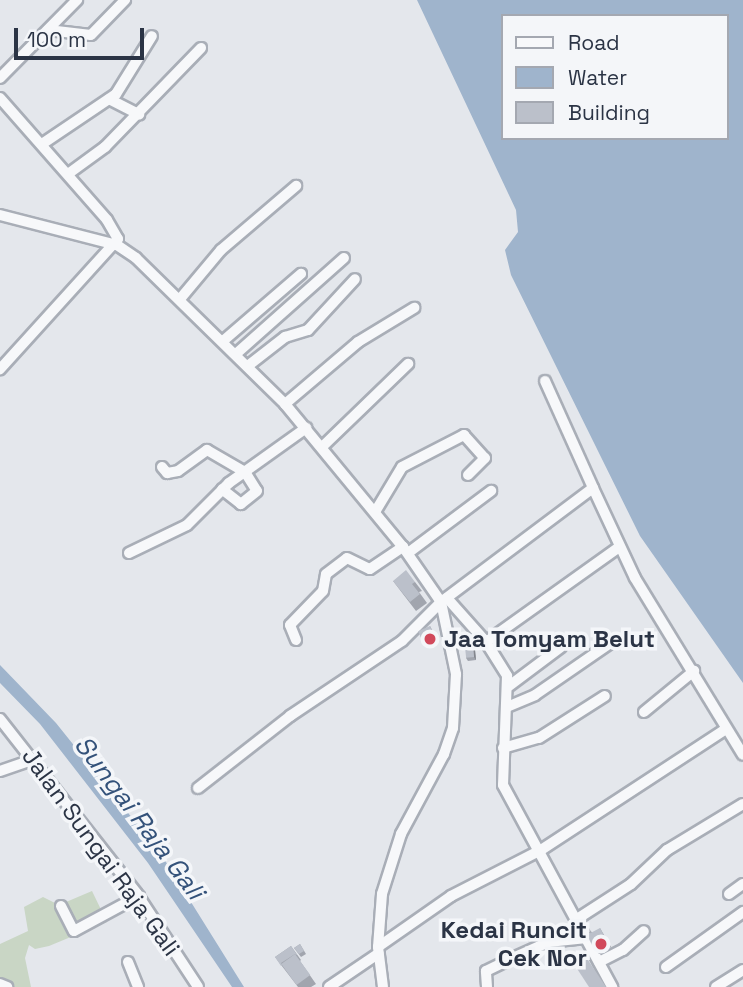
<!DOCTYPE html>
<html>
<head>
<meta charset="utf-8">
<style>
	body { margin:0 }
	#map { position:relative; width:743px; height:987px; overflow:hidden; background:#e4e7ec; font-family:"Space Grotesk",sans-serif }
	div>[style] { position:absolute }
	.green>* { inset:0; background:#c9d6c5 }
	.water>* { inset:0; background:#9fb4cc }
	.roads { filter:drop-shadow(2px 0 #a9aeb7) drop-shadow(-2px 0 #a9aeb7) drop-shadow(0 2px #a9aeb7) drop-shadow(0 -2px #a9aeb7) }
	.minor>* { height:10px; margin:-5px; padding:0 5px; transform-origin:5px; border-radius:5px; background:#f7f8fa }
	.wall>* { inset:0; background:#a1a5ae }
	.shaded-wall>* { inset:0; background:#83868d }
	.building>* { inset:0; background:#bbc0ca; transform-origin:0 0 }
	.dots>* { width:19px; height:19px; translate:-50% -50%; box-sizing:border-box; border:4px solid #f4f6f9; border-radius:50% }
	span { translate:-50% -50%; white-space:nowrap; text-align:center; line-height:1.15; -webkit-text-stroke:7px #f4f6f9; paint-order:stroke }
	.poi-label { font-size:24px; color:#2b3445; font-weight:700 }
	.left { translate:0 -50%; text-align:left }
	.right { translate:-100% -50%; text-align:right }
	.street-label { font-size:24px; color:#2b3445 }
	.water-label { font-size:26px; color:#34527a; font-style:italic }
	.legend { position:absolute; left:501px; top:14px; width:228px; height:126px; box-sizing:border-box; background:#f4f6f9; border:2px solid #a4a8b1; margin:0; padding:9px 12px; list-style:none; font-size:21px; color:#2b3445 }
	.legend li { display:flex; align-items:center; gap:14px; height:35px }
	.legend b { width:35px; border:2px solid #a4a8b1 }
	.scale { position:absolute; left:14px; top:28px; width:130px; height:32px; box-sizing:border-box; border:4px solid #2b3445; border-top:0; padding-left:9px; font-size:21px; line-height:24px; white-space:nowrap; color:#2b3445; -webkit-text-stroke:5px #f4f6f9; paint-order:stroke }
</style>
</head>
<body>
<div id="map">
	<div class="green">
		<div style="clip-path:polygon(92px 891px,107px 922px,49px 946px,35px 949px,29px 945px,25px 958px,31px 987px,0 987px,0 944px,28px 931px,24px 907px,43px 897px,59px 905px)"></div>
	</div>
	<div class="water">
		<div style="clip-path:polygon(evenodd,417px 0,743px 0,743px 683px,640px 536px,511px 275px,505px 250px,518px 232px,516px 210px,417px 0,503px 16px,727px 16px,727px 138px,503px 138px,503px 16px)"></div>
		<div style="clip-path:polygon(0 665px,56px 723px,161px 854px,244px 987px,232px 987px,148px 863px,40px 724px,0 683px)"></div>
	</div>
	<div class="roads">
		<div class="minor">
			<div style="left:48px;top:30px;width:43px;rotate:6.6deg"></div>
			<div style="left:91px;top:35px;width:49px;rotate:-45.8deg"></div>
			<div style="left:0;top:78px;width:110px;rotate:-45.4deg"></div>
			<div style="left:0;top:98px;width:162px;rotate:48.7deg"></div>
			<div style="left:107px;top:220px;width:22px;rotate:60deg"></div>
			<div style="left:118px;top:239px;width:176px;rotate:132.2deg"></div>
			<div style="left:109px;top:99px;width:34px;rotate:27deg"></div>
			<div style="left:42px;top:144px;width:89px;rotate:-34deg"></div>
			<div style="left:116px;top:94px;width:68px;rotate:-58.2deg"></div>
			<div style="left:68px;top:174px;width:46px;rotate:-36.1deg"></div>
			<div style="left:105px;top:147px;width:138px;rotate:-45.9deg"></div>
			<div style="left:0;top:215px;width:121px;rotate:14.4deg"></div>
			<div style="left:117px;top:245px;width:23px;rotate:34deg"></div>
			<div style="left:136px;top:258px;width:209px;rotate:44.4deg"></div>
			<div style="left:285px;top:404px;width:185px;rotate:50.5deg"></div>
			<div style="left:403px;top:547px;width:67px;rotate:55.4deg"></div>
			<div style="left:441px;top:602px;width:74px;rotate:78.2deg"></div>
			<div style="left:456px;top:674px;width:54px;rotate:93.2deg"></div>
			<div style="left:453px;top:728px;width:28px;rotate:109deg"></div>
			<div style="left:444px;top:754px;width:91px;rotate:118.3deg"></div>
			<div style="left:401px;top:834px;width:63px;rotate:107.6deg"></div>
			<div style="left:382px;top:894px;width:53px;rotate:94.3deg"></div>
			<div style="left:378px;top:947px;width:40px;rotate:82.9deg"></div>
			<div style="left:180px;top:299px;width:64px;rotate:-50.1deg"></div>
			<div style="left:221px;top:250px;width:99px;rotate:-40.5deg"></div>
			<div style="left:223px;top:341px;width:103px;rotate:-40.7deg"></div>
			<div style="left:237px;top:353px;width:143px;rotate:-41.6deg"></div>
			<div style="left:249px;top:365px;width:46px;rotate:-37.9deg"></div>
			<div style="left:285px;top:337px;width:24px;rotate:-17deg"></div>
			<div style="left:308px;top:330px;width:69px;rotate:-47.3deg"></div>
			<div style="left:545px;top:381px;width:117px;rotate:65.8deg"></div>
			<div style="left:285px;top:404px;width:96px;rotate:-40.3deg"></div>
			<div style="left:358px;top:342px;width:66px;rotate:-31.3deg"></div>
			<div style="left:322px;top:447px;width:120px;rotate:-44deg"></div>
			<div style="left:162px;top:467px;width:8px;rotate:50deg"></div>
			<div style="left:167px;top:473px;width:11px;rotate:-10deg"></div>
			<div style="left:178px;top:471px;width:36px;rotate:-36deg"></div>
			<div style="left:207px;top:450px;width:44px;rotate:30.1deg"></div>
			<div style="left:245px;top:472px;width:22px;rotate:58deg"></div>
			<div style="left:257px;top:491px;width:21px;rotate:141deg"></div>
			<div style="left:241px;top:504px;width:24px;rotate:-142deg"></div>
			<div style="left:375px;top:512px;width:52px;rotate:-59deg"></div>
			<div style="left:402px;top:467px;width:70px;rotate:-27.3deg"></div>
			<div style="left:464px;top:435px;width:31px;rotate:48deg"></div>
			<div style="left:485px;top:458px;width:24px;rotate:135deg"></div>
			<div style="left:129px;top:553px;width:64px;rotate:-25.8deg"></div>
			<div style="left:187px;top:525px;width:59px;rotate:-45deg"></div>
			<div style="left:229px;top:483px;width:95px;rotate:-35.5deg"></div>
			<div style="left:408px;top:553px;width:104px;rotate:-36.8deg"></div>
			<div style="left:447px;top:598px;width:59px;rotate:48.4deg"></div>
			<div style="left:486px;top:642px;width:40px;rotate:58deg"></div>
			<div style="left:507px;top:676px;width:109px;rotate:92.1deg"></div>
			<div style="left:503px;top:785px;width:230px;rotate:61.6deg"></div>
			<div style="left:296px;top:640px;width:16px;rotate:-112deg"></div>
			<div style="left:290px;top:625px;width:47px;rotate:-45.9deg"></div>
			<div style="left:323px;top:591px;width:17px;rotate:-80deg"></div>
			<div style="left:326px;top:574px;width:26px;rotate:-37deg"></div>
			<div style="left:347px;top:558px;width:25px;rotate:26deg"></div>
			<div style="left:370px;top:569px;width:40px;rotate:-34deg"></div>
			<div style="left:486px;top:642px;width:163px;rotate:-35.5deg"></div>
			<div style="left:509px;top:686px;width:65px;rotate:-36.9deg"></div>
			<div style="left:507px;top:707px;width:30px;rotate:-23deg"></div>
			<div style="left:535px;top:695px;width:90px;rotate:-34.6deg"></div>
			<div style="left:644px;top:712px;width:65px;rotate:-39.4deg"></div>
			<div style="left:0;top:719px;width:222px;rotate:51.9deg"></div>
			<div style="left:137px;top:894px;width:111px;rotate:56.7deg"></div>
			<div style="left:503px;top:748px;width:37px;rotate:-16deg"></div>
			<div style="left:539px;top:738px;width:78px;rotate:-32.5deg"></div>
			<div style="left:0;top:771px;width:36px;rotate:-19deg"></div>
			<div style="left:198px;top:788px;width:117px;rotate:-38deg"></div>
			<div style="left:290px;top:716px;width:135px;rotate:-33.8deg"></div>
			<div style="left:402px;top:641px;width:55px;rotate:-45deg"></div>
			<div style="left:441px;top:602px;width:190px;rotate:-36.9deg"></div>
			<div style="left:593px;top:488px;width:99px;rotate:65deg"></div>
			<div style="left:635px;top:578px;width:207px;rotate:58.6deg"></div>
			<div style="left:729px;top:894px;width:17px;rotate:-36deg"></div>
			<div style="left:61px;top:906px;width:28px;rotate:63deg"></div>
			<div style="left:74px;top:931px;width:74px;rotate:-28.3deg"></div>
			<div style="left:577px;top:919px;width:64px;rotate:-32.9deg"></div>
			<div style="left:631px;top:884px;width:50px;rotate:-43.4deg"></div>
			<div style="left:667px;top:850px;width:89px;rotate:-31.2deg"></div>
			<div style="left:378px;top:947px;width:89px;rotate:-34.9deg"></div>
			<div style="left:451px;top:896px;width:101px;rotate:-27.1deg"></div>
			<div style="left:541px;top:850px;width:221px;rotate:-33.2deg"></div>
			<div style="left:128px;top:962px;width:27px;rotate:68deg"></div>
			<div style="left:599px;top:962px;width:27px;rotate:-27deg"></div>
			<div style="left:623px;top:950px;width:28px;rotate:-42deg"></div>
			<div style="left:666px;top:967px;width:95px;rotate:-35.5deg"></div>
			<div style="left:0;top:984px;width:8px;rotate:23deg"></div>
			<div style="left:329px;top:987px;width:60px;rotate:-34.2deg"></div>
			<div style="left:487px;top:987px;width:16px;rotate:-94deg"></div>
			<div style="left:486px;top:971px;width:32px;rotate:-26deg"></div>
			<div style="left:515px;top:957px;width:36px;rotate:-24deg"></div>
			<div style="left:548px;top:942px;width:39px;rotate:-6deg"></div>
			<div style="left:716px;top:987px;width:32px;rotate:-32deg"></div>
		</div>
	</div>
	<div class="wall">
		<div style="clip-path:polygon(393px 581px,415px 582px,422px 591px,419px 592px,427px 603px,416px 611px)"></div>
		<div style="clip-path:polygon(430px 626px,438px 641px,426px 646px,422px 640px)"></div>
		<div style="clip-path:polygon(474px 640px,476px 660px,468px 661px,466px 658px)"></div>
		<div style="clip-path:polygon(600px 928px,611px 947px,599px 954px,595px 948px)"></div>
		<div style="clip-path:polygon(300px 944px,306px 954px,301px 957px,294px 948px)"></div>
		<div style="clip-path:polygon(291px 946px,301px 960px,300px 961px,316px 984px,311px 987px,298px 987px,275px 957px)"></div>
	</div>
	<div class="shaded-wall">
		<div style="clip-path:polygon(472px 637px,474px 640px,476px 660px,474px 657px)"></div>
	</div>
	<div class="building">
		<div style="clip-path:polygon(406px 570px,415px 582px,412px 584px,420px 594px,410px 602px,393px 581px)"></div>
		<div style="left:430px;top:626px;width:10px;height:13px;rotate:66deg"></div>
		<div style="left:472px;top:637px;width:20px;height:8px;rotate:84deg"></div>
		<div style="left:600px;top:928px;width:15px;height:15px;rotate:62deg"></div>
		<div style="clip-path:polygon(300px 944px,304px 951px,299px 954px,294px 948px)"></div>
		<div style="clip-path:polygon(291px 946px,297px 955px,296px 955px,295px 954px,281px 963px,282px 965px,281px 966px,275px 957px)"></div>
		<div style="left:295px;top:954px;width:26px;height:17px;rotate:54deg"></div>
		<div style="clip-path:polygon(586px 957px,606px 987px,589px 987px,574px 964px)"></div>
	</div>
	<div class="dots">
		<div style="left:430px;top:639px;background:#d1495b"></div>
		<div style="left:601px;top:944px;background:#d1495b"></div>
	</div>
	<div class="poi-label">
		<span class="left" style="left:444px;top:639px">Jaa Tomyam Belut</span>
		<span class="right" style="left:587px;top:944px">Kedai Runcit<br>Cek Nor</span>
	</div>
	<div class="street-label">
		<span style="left:101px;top:852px;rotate:54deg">Jalan Sungai Raja Gali</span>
	</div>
	<div class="water-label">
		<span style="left:139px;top:818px;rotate:53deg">Sungai Raja Gali</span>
	</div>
	<ul class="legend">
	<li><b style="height:9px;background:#f7f8fa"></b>Road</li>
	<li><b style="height:19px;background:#9fb4cc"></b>Water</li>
	<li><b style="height:19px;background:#bbc0ca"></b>Building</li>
	</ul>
	<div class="scale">100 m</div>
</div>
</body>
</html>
